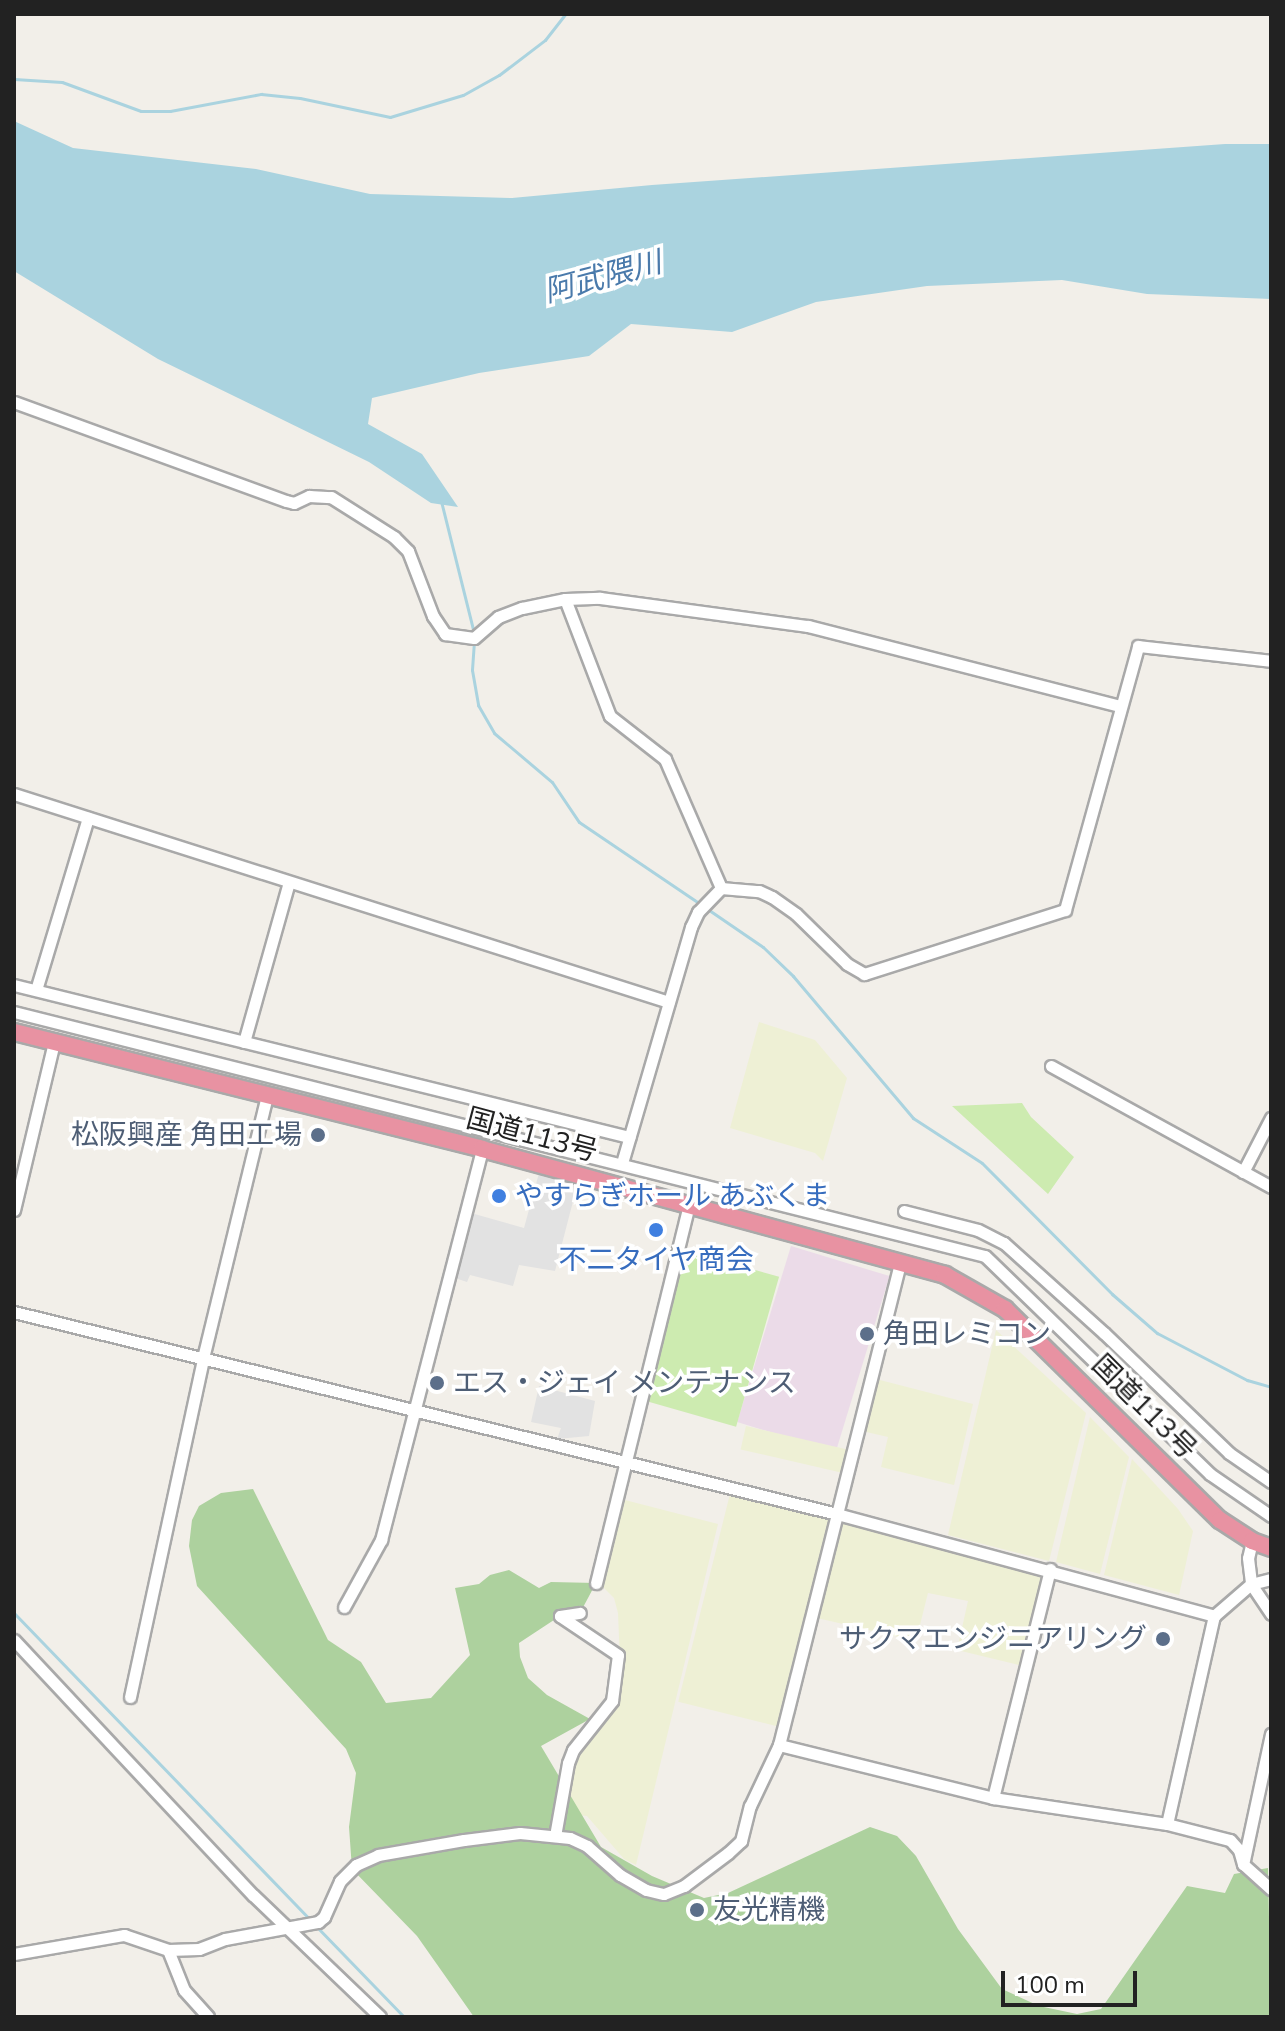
<!DOCTYPE html>
<html>
<head>
<meta charset="utf-8">
<style>
	body { margin:0 }
	#map { position:relative; width:1285px; height:2031px; overflow:hidden; background:#f2efe9; font-family:"Nunito Sans","Noto Sans JP",sans-serif }
	div>[style] { position:absolute }
	.industrial>* { inset:0; background:#ebdbe8; transform-origin:0 0 }
	.farmland>* { inset:0; background:#eef0d5; transform-origin:0 0 }
	.grass>* { inset:0; background:#cdebb0; transform-origin:0 0 }
	.forest>* { inset:0; background:#add19e }
	.parking>* { inset:0; background:#e2e2e2 }
	.water>* { inset:0; background:#aad3df }
	.stream>* { height:3px; margin:-1.5px; padding:0 1.5px; transform-origin:1.5px; border-radius:1.5px; background:#aad3df }
	.roads { filter:drop-shadow(2px 0 #a9a9a9) drop-shadow(-2px 0 #a9a9a9) drop-shadow(0 2px #a9a9a9) drop-shadow(0 -2px #a9a9a9) }
	.minor>* { height:11px; margin:-5.5px; padding:0 5.5px; transform-origin:5.5px; border-radius:5.5px; background:#fff }
	.highway>* { height:16px; margin:-8px; padding:0 8px; transform-origin:8px; border-radius:8px; background:#e892a2 }
	.dots>* { width:22px; height:22px; translate:-50% -50%; box-sizing:border-box; border:4px solid #fff; border-radius:50% }
	span { translate:-50% -50%; white-space:nowrap; text-align:center; line-height:1.15; -webkit-text-stroke:7px #fff; paint-order:stroke }
	.service-label { font-size:28px; color:#4e5e75 }
	.right { translate:-100% -50%; text-align:right }
	.left { translate:0 -50%; text-align:left }
	.street-label { font-size:28px; color:#222 }
	.shop-label { font-size:28px; color:#366cbe }
	.water-label { font-size:30px; color:#4a7aab; font-style:italic }
	.frame { position:absolute; inset:0; border:16px solid #222; pointer-events:none }
	.scale { position:absolute; left:1001px; top:1971px; width:136px; height:36px; box-sizing:border-box; border:4px solid #222; border-top:0; padding-left:10px; font-size:24px; line-height:28px; white-space:nowrap; color:#222; -webkit-text-stroke:6px #fff; paint-order:stroke }
</style>
</head>
<body>
<div id="map">
	<div class="industrial">
		<div style="left:791px;top:1246px;width:103px;height:184px;rotate:17deg"></div>
	</div>
	<div class="farmland">
		<div style="clip-path:polygon(759px 1022px,815px 1040px,847px 1078px,823px 1161px,815px 1153px,730px 1128px)"></div>
		<div style="clip-path:polygon(996px 1330px,1086px 1413px,1049px 1561px,948px 1535px)"></div>
		<div style="clip-path:polygon(876px 1379px,973px 1404px,954px 1485px,881px 1467px,888px 1437px,862px 1431px)"></div>
		<div style="clip-path:polygon(1090px 1417px,1129px 1457px,1100px 1574px,1056px 1562px)"></div>
		<div style="left:746px;top:1426px;width:103px;height:24px;rotate:13deg"></div>
		<div style="clip-path:polygon(1132px 1459px,1178px 1509px,1193px 1531px,1179px 1595px,1104px 1575px)"></div>
		<div style="left:730px;top:1494px;width:103px;height:214px;rotate:14deg"></div>
		<div style="clip-path:polygon(621px 1499px,718px 1524px,636px 1865px,624px 1859px,587px 1816px,563px 1813px,581px 1740px,621px 1686px,618px 1613px,614px 1598px,601px 1585px)"></div>
		<div style="clip-path:polygon(842px 1521px,1043px 1571px,1019px 1665px,957px 1650px,968px 1601px,928px 1593px,916px 1641px,817px 1618px)"></div>
	</div>
	<div class="grass">
		<div style="clip-path:polygon(1022px 1103px,1031px 1117px,1074px 1157px,1048px 1194px,952px 1106px)"></div>
		<div style="left:682px;top:1249px;width:101px;height:156px;rotate:16deg"></div>
	</div>
	<div class="forest">
		<div style="clip-path:polygon(253px 1489px,328px 1640px,361px 1662px,386px 1703px,431px 1698px,470px 1655px,455px 1588px,479px 1584px,490px 1575px,509px 1570px,539px 1588px,551px 1582px,596px 1583px,580px 1613px,560px 1616px,519px 1643px,520px 1657px,528px 1678px,547px 1695px,590px 1719px,541px 1746px,601px 1847px,652px 1876px,704px 1898px,728px 1893px,870px 1827px,897px 1836px,916px 1856px,958px 1929px,1002px 1989px,1039px 2006px,1077px 2014px,1101px 2009px,1187px 1886px,1225px 1893px,1234px 1874px,1268px 1868px,1271px 2017px,474px 2017px,417px 1936px,352px 1869px,349px 1827px,356px 1773px,346px 1749px,197px 1586px,189px 1546px,192px 1520px,199px 1506px,221px 1493px)"></div>
	</div>
	<div class="parking">
		<div style="clip-path:polygon(539px 1173px,578px 1182px,555px 1271px,519px 1265px,513px 1286px,470px 1275px,467px 1282px,455px 1278px,471px 1213px,524px 1228px)"></div>
		<div style="clip-path:polygon(539px 1386px,595px 1401px,589px 1436px,557px 1439px,561px 1428px,531px 1422px)"></div>
	</div>
	<div class="water">
		<div style="clip-path:polygon(14px 121px,73px 148px,256px 169px,370px 194px,512px 198px,652px 185px,1225px 144px,1271px 144px,1271px 299px,1147px 294px,1062px 280px,927px 286px,816px 302px,732px 332px,631px 324px,589px 356px,479px 373px,372px 398px,368px 424px,422px 454px,458px 507px,431px 503px,369px 462px,158px 359px,14px 271px)"></div>
	</div>
	<div class="stream">
		<div style="left:14px;top:79px;width:48px;rotate:3.6deg"></div>
		<div style="left:62px;top:82px;width:84px;rotate:20.2deg"></div>
		<div style="left:141px;top:111px;width:29px"></div>
		<div style="left:170px;top:111px;width:93px;rotate:-10.6deg"></div>
		<div style="left:261px;top:94px;width:39px;rotate:6deg"></div>
		<div style="left:300px;top:98px;width:92px;rotate:11.9deg"></div>
		<div style="left:390px;top:117px;width:76px;rotate:-16.8deg"></div>
		<div style="left:463px;top:95px;width:41px;rotate:-29.1deg"></div>
		<div style="left:499px;top:75px;width:58px;rotate:-37.3deg"></div>
		<div style="left:545px;top:40px;width:33px;rotate:-52deg"></div>
		<div style="left:441px;top:501px;width:136px;rotate:76deg"></div>
		<div style="left:474px;top:641px;width:29px;rotate:94deg"></div>
		<div style="left:472px;top:670px;width:36px;rotate:80deg"></div>
		<div style="left:478px;top:705px;width:32px;rotate:60deg"></div>
		<div style="left:494px;top:733px;width:76px;rotate:40.2deg"></div>
		<div style="left:552px;top:782px;width:48px;rotate:56deg"></div>
		<div style="left:579px;top:822px;width:146px;rotate:34.1deg"></div>
		<div style="left:706px;top:908px;width:69px;rotate:34.4deg"></div>
		<div style="left:763px;top:947px;width:42px;rotate:44deg"></div>
		<div style="left:793px;top:976px;width:186px;rotate:49.8deg"></div>
		<div style="left:913px;top:1118px;width:82px;rotate:33.1deg"></div>
		<div style="left:982px;top:1163px;width:185px;rotate:45.2deg"></div>
		<div style="left:1112px;top:1294px;width:60px;rotate:40.9deg"></div>
		<div style="left:1157px;top:1333px;width:102px;rotate:27.6deg"></div>
		<div style="left:1247px;top:1380px;width:25px;rotate:16deg"></div>
		<div style="left:14px;top:1613px;width:426px;rotate:46deg"></div>
		<div style="left:315px;top:1925px;width:128px;rotate:45.9deg"></div>
	</div>
	<div class="roads">
		<div class="minor">
			<div style="left:14px;top:402px;width:289px;rotate:20deg"></div>
			<div style="left:286px;top:501px;width:8px;rotate:14deg"></div>
			<div style="left:294px;top:503px;width:17px;rotate:-25deg"></div>
			<div style="left:309px;top:496px;width:22px;rotate:3deg"></div>
			<div style="left:331px;top:497px;width:75px;rotate:32.4deg"></div>
			<div style="left:394px;top:537px;width:20px;rotate:45deg"></div>
			<div style="left:408px;top:551px;width:70px;rotate:69deg"></div>
			<div style="left:433px;top:616px;width:22px;rotate:56deg"></div>
			<div style="left:445px;top:634px;width:29px;rotate:8deg"></div>
			<div style="left:474px;top:638px;width:32px;rotate:-41deg"></div>
			<div style="left:498px;top:617px;width:26px;rotate:-21deg"></div>
			<div style="left:522px;top:608px;width:44px;rotate:-11.8deg"></div>
			<div style="left:565px;top:599px;width:35px;rotate:-2deg"></div>
			<div style="left:600px;top:598px;width:210px;rotate:7.7deg"></div>
			<div style="left:808px;top:626px;width:322px;rotate:14.4deg"></div>
			<div style="left:565px;top:599px;width:125px;rotate:69deg"></div>
			<div style="left:610px;top:716px;width:70px;rotate:38deg"></div>
			<div style="left:665px;top:759px;width:141px;rotate:66.5deg"></div>
			<div style="left:14px;top:794px;width:687px;rotate:17.62deg"></div>
			<div style="left:14px;top:985px;width:634px;rotate:13.88deg"></div>
			<div style="left:36px;top:990px;width:180px;rotate:-73.2deg"></div>
			<div style="left:14px;top:1012px;width:1001px;rotate:14.11deg"></div>
			<div style="left:985px;top:1256px;width:313px;rotate:44.1deg"></div>
			<div style="left:1210px;top:1474px;width:74px;rotate:34.5deg"></div>
			<div style="left:244px;top:1042px;width:166px;rotate:-74.3deg"></div>
			<div style="left:1051px;top:1066px;width:251px;rotate:28.8deg"></div>
			<div style="left:622px;top:1163px;width:246px;rotate:-73.7deg"></div>
			<div style="left:691px;top:927px;width:17px;rotate:-65deg"></div>
			<div style="left:698px;top:912px;width:33px;rotate:-46deg"></div>
			<div style="left:721px;top:888px;width:38px;rotate:5deg"></div>
			<div style="left:759px;top:891px;width:14px;rotate:25deg"></div>
			<div style="left:772px;top:897px;width:29px;rotate:35deg"></div>
			<div style="left:796px;top:914px;width:71px;rotate:44.4deg"></div>
			<div style="left:847px;top:964px;width:20px;rotate:30deg"></div>
			<div style="left:864px;top:974px;width:211px;rotate:-17.7deg"></div>
			<div style="left:1065px;top:910px;width:274px;rotate:-74.5deg"></div>
			<div style="left:1138px;top:646px;width:134px;rotate:6.4deg"></div>
			<div style="left:1243px;top:1172px;width:61px;rotate:-62.6deg"></div>
			<div style="left:14px;top:1210px;width:173px;rotate:-76.6deg"></div>
			<div style="left:904px;top:1211px;width:76px;rotate:14.4deg"></div>
			<div style="left:978px;top:1230px;width:29px;rotate:27deg"></div>
			<div style="left:1004px;top:1243px;width:135px;rotate:42deg"></div>
			<div style="left:1104px;top:1333px;width:173px;rotate:43.8deg"></div>
			<div style="left:1229px;top:1453px;width:51px;rotate:34.6deg"></div>
			<div style="left:14px;top:1312px;width:847px;rotate:13.79deg"></div>
			<div style="left:837px;top:1514px;width:391px;rotate:15.1deg"></div>
			<div style="left:1252px;top:1541px;width:17px;rotate:103deg"></div>
			<div style="left:1248px;top:1558px;width:26px;rotate:83deg"></div>
			<div style="left:1251px;top:1584px;width:36px;rotate:56deg"></div>
			<div style="left:596px;top:1583px;width:391px;rotate:-76.2deg"></div>
			<div style="left:344px;top:1607px;width:77px;rotate:-61.1deg"></div>
			<div style="left:381px;top:1540px;width:404px;rotate:-75.5deg"></div>
			<div style="left:560px;top:1616px;width:20px;rotate:-9deg"></div>
			<div style="left:14px;top:1640px;width:349px;rotate:46.9deg"></div>
			<div style="left:253px;top:1895px;width:176px;rotate:43.8deg"></div>
			<div style="left:130px;top:1697px;width:347px;rotate:-77.8deg"></div>
			<div style="left:203px;top:1358px;width:271px;rotate:-76.3deg"></div>
			<div style="left:779px;top:1745px;width:220px;rotate:13.9deg"></div>
			<div style="left:993px;top:1798px;width:176px;rotate:8.5deg"></div>
			<div style="left:1167px;top:1824px;width:65px;rotate:14.3deg"></div>
			<div style="left:1230px;top:1840px;width:13px;rotate:48deg"></div>
			<div style="left:1239px;top:1850px;width:15px;rotate:74deg"></div>
			<div style="left:1243px;top:1864px;width:38px;rotate:42deg"></div>
			<div style="left:993px;top:1798px;width:236px;rotate:-76deg"></div>
			<div style="left:1167px;top:1824px;width:213px;rotate:-77.3deg"></div>
			<div style="left:1214px;top:1616px;width:49px;rotate:-40.9deg"></div>
			<div style="left:1251px;top:1584px;width:21px;rotate:-14deg"></div>
			<div style="left:555px;top:1836px;width:74px;rotate:-79.9deg"></div>
			<div style="left:568px;top:1763px;width:14px;rotate:-69deg"></div>
			<div style="left:573px;top:1750px;width:63px;rotate:-51.5deg"></div>
			<div style="left:612px;top:1701px;width:46px;rotate:-82.6deg"></div>
			<div style="left:618px;top:1655px;width:70px;rotate:-146.1deg"></div>
			<div style="left:1244px;top:1860px;width:129px;rotate:-77.9deg"></div>
			<div style="left:168px;top:1950px;width:43px;rotate:68.2deg"></div>
			<div style="left:184px;top:1990px;width:36px;rotate:48deg"></div>
			<div style="left:14px;top:1954px;width:112px;rotate:-9.8deg"></div>
			<div style="left:124px;top:1935px;width:46px;rotate:18.8deg"></div>
			<div style="left:168px;top:1950px;width:31px;rotate:-2deg"></div>
			<div style="left:199px;top:1949px;width:28px;rotate:-21deg"></div>
			<div style="left:225px;top:1939px;width:95px;rotate:-10.4deg"></div>
			<div style="left:318px;top:1922px;width:8px;rotate:-40deg"></div>
			<div style="left:324px;top:1917px;width:39px;rotate:-66deg"></div>
			<div style="left:340px;top:1881px;width:23px;rotate:-45deg"></div>
			<div style="left:356px;top:1865px;width:24px;rotate:-24deg"></div>
			<div style="left:378px;top:1855px;width:87px;rotate:-9.9deg"></div>
			<div style="left:464px;top:1840px;width:56px;rotate:-7.1deg"></div>
			<div style="left:520px;top:1833px;width:50px;rotate:5.7deg"></div>
			<div style="left:570px;top:1838px;width:19px;rotate:25deg"></div>
			<div style="left:587px;top:1846px;width:44px;rotate:41.3deg"></div>
			<div style="left:620px;top:1875px;width:30px;rotate:30deg"></div>
			<div style="left:646px;top:1890px;width:18px;rotate:13deg"></div>
			<div style="left:664px;top:1894px;width:22px;rotate:-22deg"></div>
			<div style="left:684px;top:1886px;width:55px;rotate:-36.9deg"></div>
			<div style="left:728px;top:1853px;width:18px;rotate:-43deg"></div>
			<div style="left:741px;top:1841px;width:36px;rotate:-76deg"></div>
			<div style="left:750px;top:1806px;width:68px;rotate:-64.6deg"></div>
			<div style="left:779px;top:1745px;width:499px;rotate:-75.9deg"></div>
		</div>
		<div class="highway">
			<div style="left:14px;top:1032px;width:482px;rotate:14deg"></div>
			<div style="left:482px;top:1149px;width:480px;rotate:15.2deg"></div>
			<div style="left:945px;top:1275px;width:69px;rotate:29.5deg"></div>
			<div style="left:1005px;top:1309px;width:301px;rotate:44.5deg"></div>
			<div style="left:1220px;top:1520px;width:38px;rotate:33deg"></div>
			<div style="left:1252px;top:1541px;width:20px;rotate:20deg"></div>
		</div>
	</div>
	<div class="dots">
		<div style="left:318px;top:1135px;background:#5c6f8a"></div>
		<div style="left:499px;top:1196px;background:#3f7fe0"></div>
		<div style="left:656px;top:1230px;background:#3f7fe0"></div>
		<div style="left:867px;top:1334px;background:#5c6f8a"></div>
		<div style="left:437px;top:1383px;background:#5c6f8a"></div>
		<div style="left:1163px;top:1639px;background:#5c6f8a"></div>
		<div style="left:697px;top:1910px;background:#5c6f8a"></div>
	</div>
	<div class="service-label">
		<span class="right" style="left:302px;top:1135px">松阪興産 角田工場</span>
		<span class="left" style="left:883px;top:1334px">角田レミコン</span>
		<span class="left" style="left:453px;top:1383px">エス・ジェイ メンテナンス</span>
		<span class="right" style="left:1147px;top:1639px">サクマエンジニアリング</span>
		<span class="left" style="left:713px;top:1910px">友光精機</span>
	</div>
	<div class="street-label">
		<span style="left:532px;top:1135px;rotate:15deg">国道113号</span>
		<span style="left:1144px;top:1407px;rotate:45deg">国道113号</span>
	</div>
	<div class="shop-label">
		<span class="left" style="left:515px;top:1196px">やすらぎホール あぶくま</span>
		<span style="left:656px;top:1260px">不二タイヤ商会</span>
	</div>
	<div class="water-label">
		<span style="left:603px;top:278px;rotate:-15deg">阿武隈川</span>
	</div>
	<div class="frame"></div>
	<div class="scale">100 m</div>
</div>
</body>
</html>
